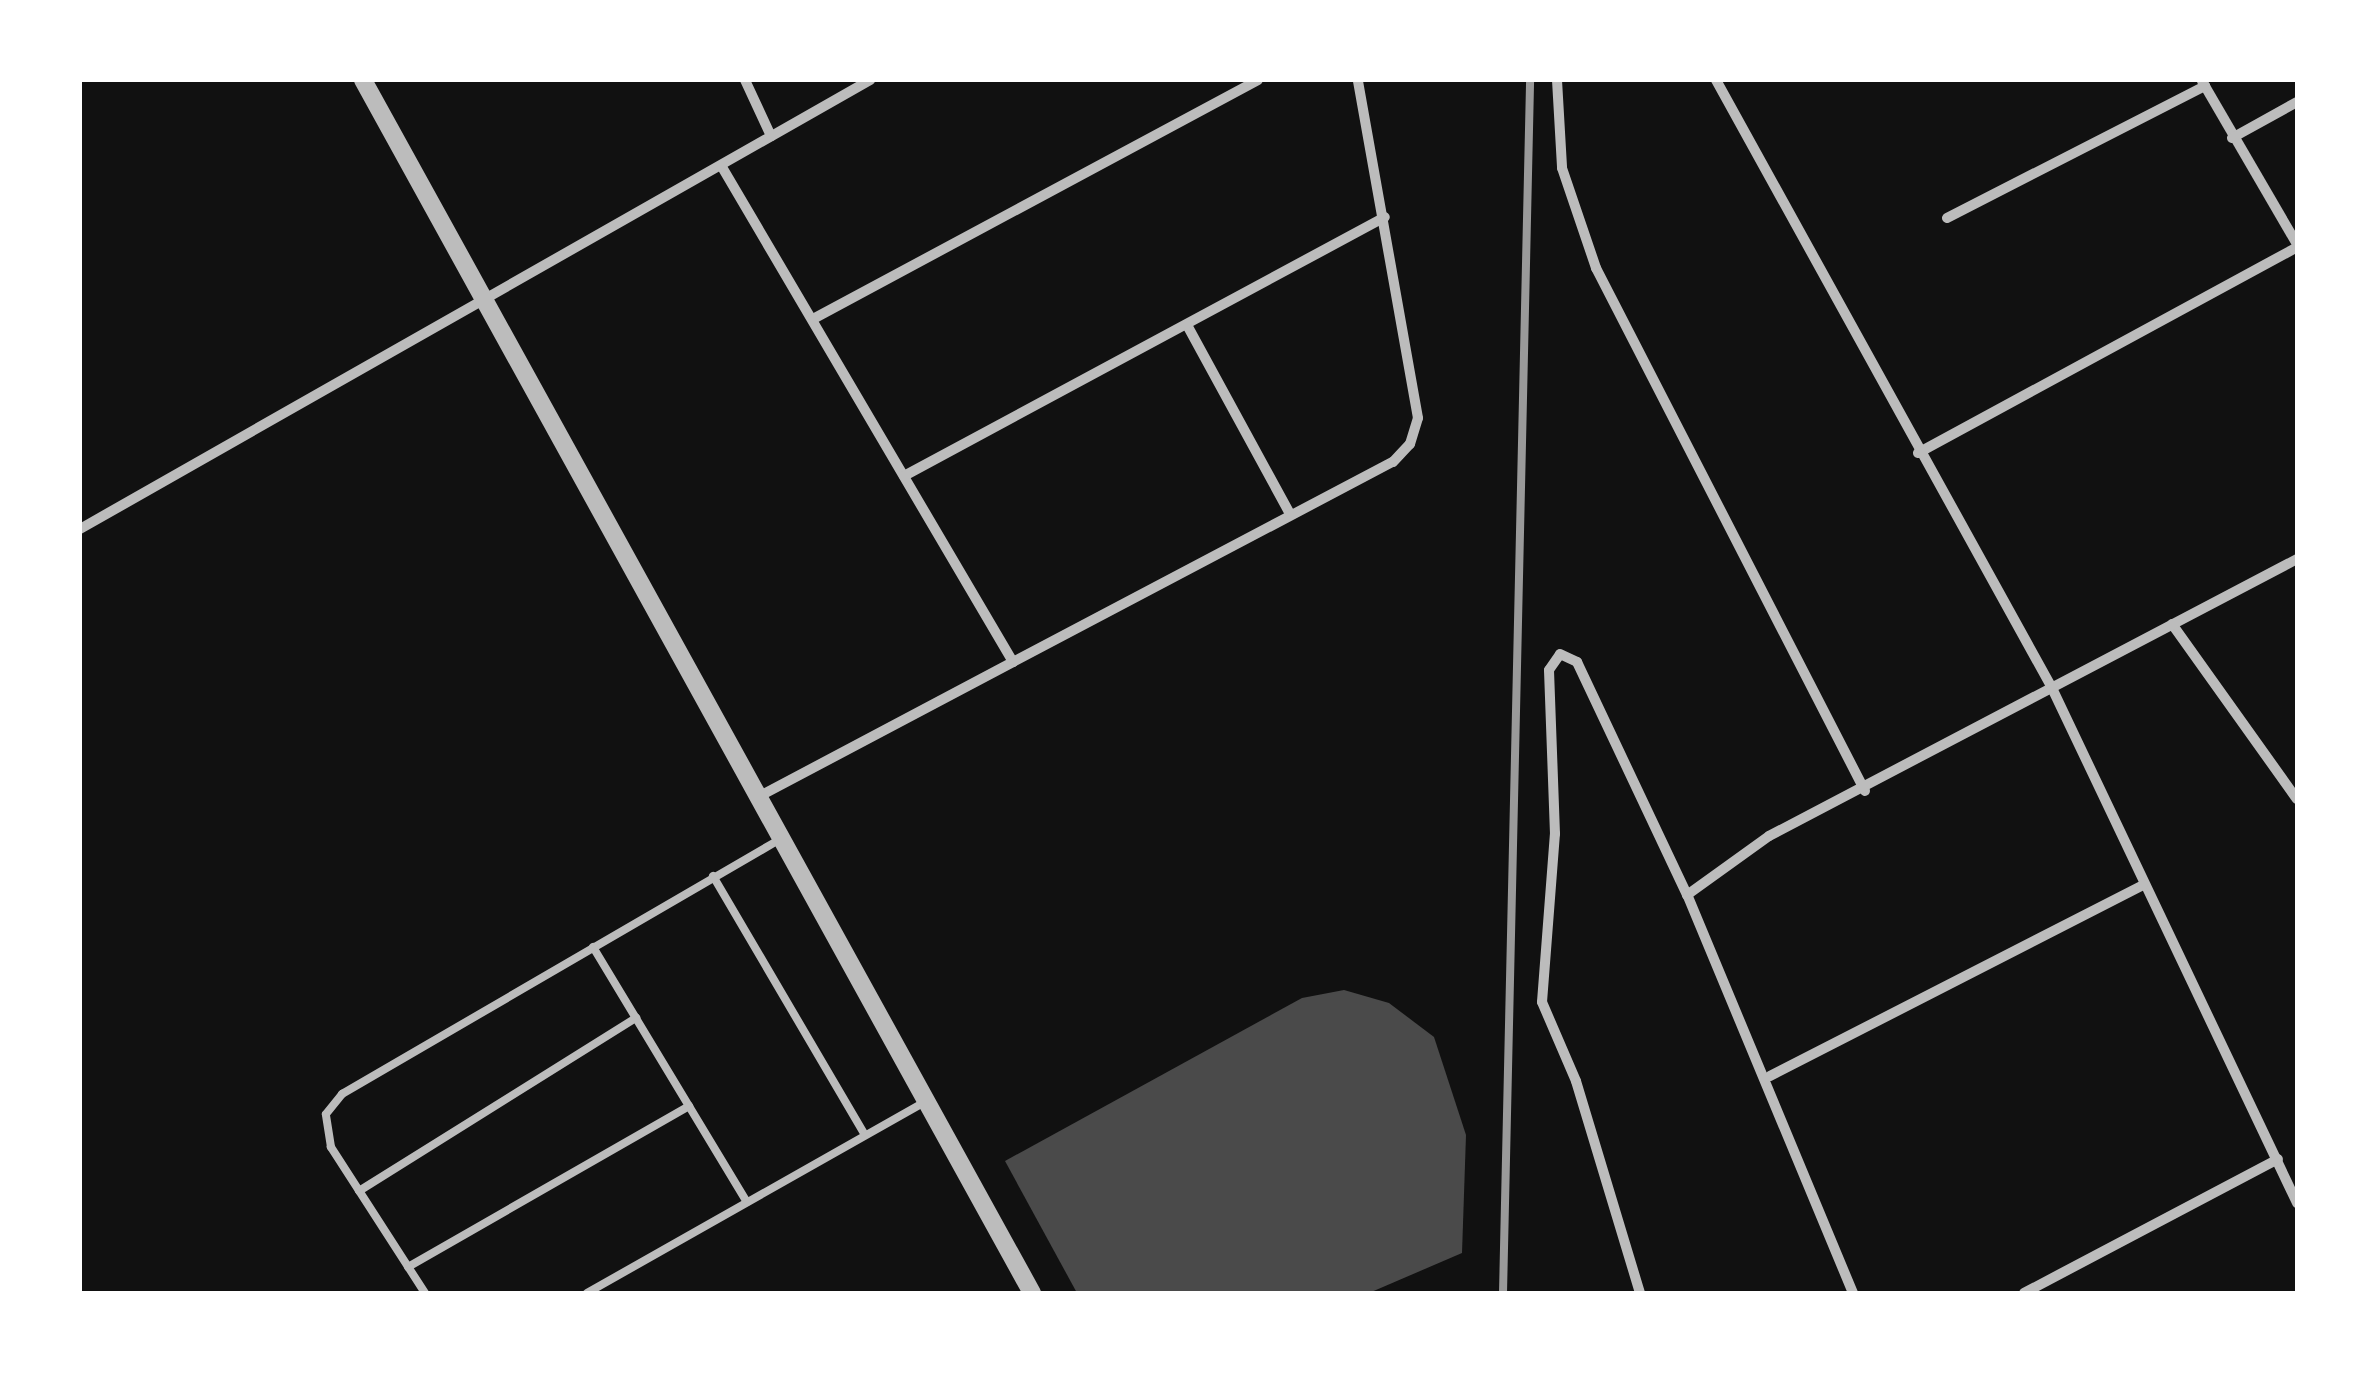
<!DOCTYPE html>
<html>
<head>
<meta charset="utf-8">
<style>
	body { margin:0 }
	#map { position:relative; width:2377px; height:1373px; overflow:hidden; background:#111; font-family:"PT Sans",sans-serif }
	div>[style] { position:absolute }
	.building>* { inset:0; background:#4a4a4a }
	.service>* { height:8px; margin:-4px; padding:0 4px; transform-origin:4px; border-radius:4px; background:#bcbcbc }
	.minor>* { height:10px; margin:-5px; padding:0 5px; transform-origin:5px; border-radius:5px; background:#bcbcbc }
	.tertiary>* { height:18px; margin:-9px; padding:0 9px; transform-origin:9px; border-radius:9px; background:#bcbcbc }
	.rail>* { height:8px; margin:-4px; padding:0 4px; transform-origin:4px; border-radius:4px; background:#9a9a9a }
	span { translate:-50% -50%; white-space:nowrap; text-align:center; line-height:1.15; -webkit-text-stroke:10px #fff; paint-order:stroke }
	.frame { position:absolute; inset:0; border:82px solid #fff; pointer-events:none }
</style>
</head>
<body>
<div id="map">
	<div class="building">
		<div style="clip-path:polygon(1344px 990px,1389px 1003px,1434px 1037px,1466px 1135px,1462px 1253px,1369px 1293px,1077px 1293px,1005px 1161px,1302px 998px)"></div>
	</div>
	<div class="service">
		<div style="left:713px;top:876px;width:300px;rotate:59.6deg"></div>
		<div style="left:593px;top:947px;width:298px;rotate:58.9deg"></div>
		<div style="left:359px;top:1191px;width:327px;rotate:-32deg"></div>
		<div style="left:408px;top:1267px;width:324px;rotate:-29.8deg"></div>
		<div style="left:425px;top:1293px;width:174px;rotate:-122.8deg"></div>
		<div style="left:331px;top:1147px;width:33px;rotate:-99deg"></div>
		<div style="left:326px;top:1114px;width:26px;rotate:-51deg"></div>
		<div style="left:342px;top:1094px;width:503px;rotate:-30.18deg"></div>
		<div style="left:587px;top:1293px;width:387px;rotate:-29.5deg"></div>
	</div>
	<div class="minor">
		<div style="left:745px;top:80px;width:62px;rotate:65.1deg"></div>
		<div style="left:1557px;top:80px;width:88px;rotate:86.7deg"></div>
		<div style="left:1562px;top:168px;width:106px;rotate:71.2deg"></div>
		<div style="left:1596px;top:268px;width:588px;rotate:62.78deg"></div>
		<div style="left:1716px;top:80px;width:692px;rotate:61.07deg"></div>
		<div style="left:2051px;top:686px;width:573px;rotate:64.55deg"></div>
		<div style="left:2202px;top:81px;width:189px;rotate:59.8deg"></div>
		<div style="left:2232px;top:138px;width:74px;rotate:-29deg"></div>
		<div style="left:722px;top:167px;width:574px;rotate:59.55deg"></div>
		<div style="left:1013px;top:662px;width:289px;rotate:152.1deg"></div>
		<div style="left:1947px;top:218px;width:290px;rotate:-27.1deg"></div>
		<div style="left:813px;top:319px;width:505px;rotate:-28.24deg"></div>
		<div style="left:1187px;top:325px;width:213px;rotate:61.4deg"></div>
		<div style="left:1918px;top:453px;width:431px;rotate:-28.5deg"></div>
		<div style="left:904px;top:476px;width:546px;rotate:-28.3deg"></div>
		<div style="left:80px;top:529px;width:909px;rotate:-29.61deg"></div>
		<div style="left:2172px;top:624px;width:215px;rotate:54.5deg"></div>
		<div style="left:1013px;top:662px;width:429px;rotate:-27.8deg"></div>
		<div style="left:1393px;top:462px;width:25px;rotate:-47deg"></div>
		<div style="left:1410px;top:444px;width:27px;rotate:-73deg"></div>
		<div style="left:1418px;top:418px;width:343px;rotate:-100.1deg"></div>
		<div style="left:1770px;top:1076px;width:419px;rotate:-27.1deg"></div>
		<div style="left:1640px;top:1293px;width:221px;rotate:-106.8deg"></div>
		<div style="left:1576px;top:1081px;width:86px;rotate:-113.3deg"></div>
		<div style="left:1542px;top:1002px;width:169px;rotate:-85.6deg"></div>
		<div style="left:1555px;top:834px;width:164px;rotate:-92.1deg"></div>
		<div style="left:1549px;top:670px;width:19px;rotate:-55deg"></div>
		<div style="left:1560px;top:654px;width:19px;rotate:25deg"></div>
		<div style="left:1577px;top:662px;width:258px;rotate:64.7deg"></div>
		<div style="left:1853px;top:1293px;width:431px;rotate:-112.6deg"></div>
		<div style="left:1687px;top:895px;width:101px;rotate:-35.7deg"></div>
		<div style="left:1769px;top:836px;width:596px;rotate:-27.68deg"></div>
		<div style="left:2024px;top:1293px;width:287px;rotate:-27.8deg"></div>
	</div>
	<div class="tertiary">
		<div style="left:363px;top:80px;width:1385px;rotate:61.12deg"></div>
	</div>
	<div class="rail">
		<div style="left:1503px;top:1293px;width:1213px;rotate:-88.72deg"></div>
	</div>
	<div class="frame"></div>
</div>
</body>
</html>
